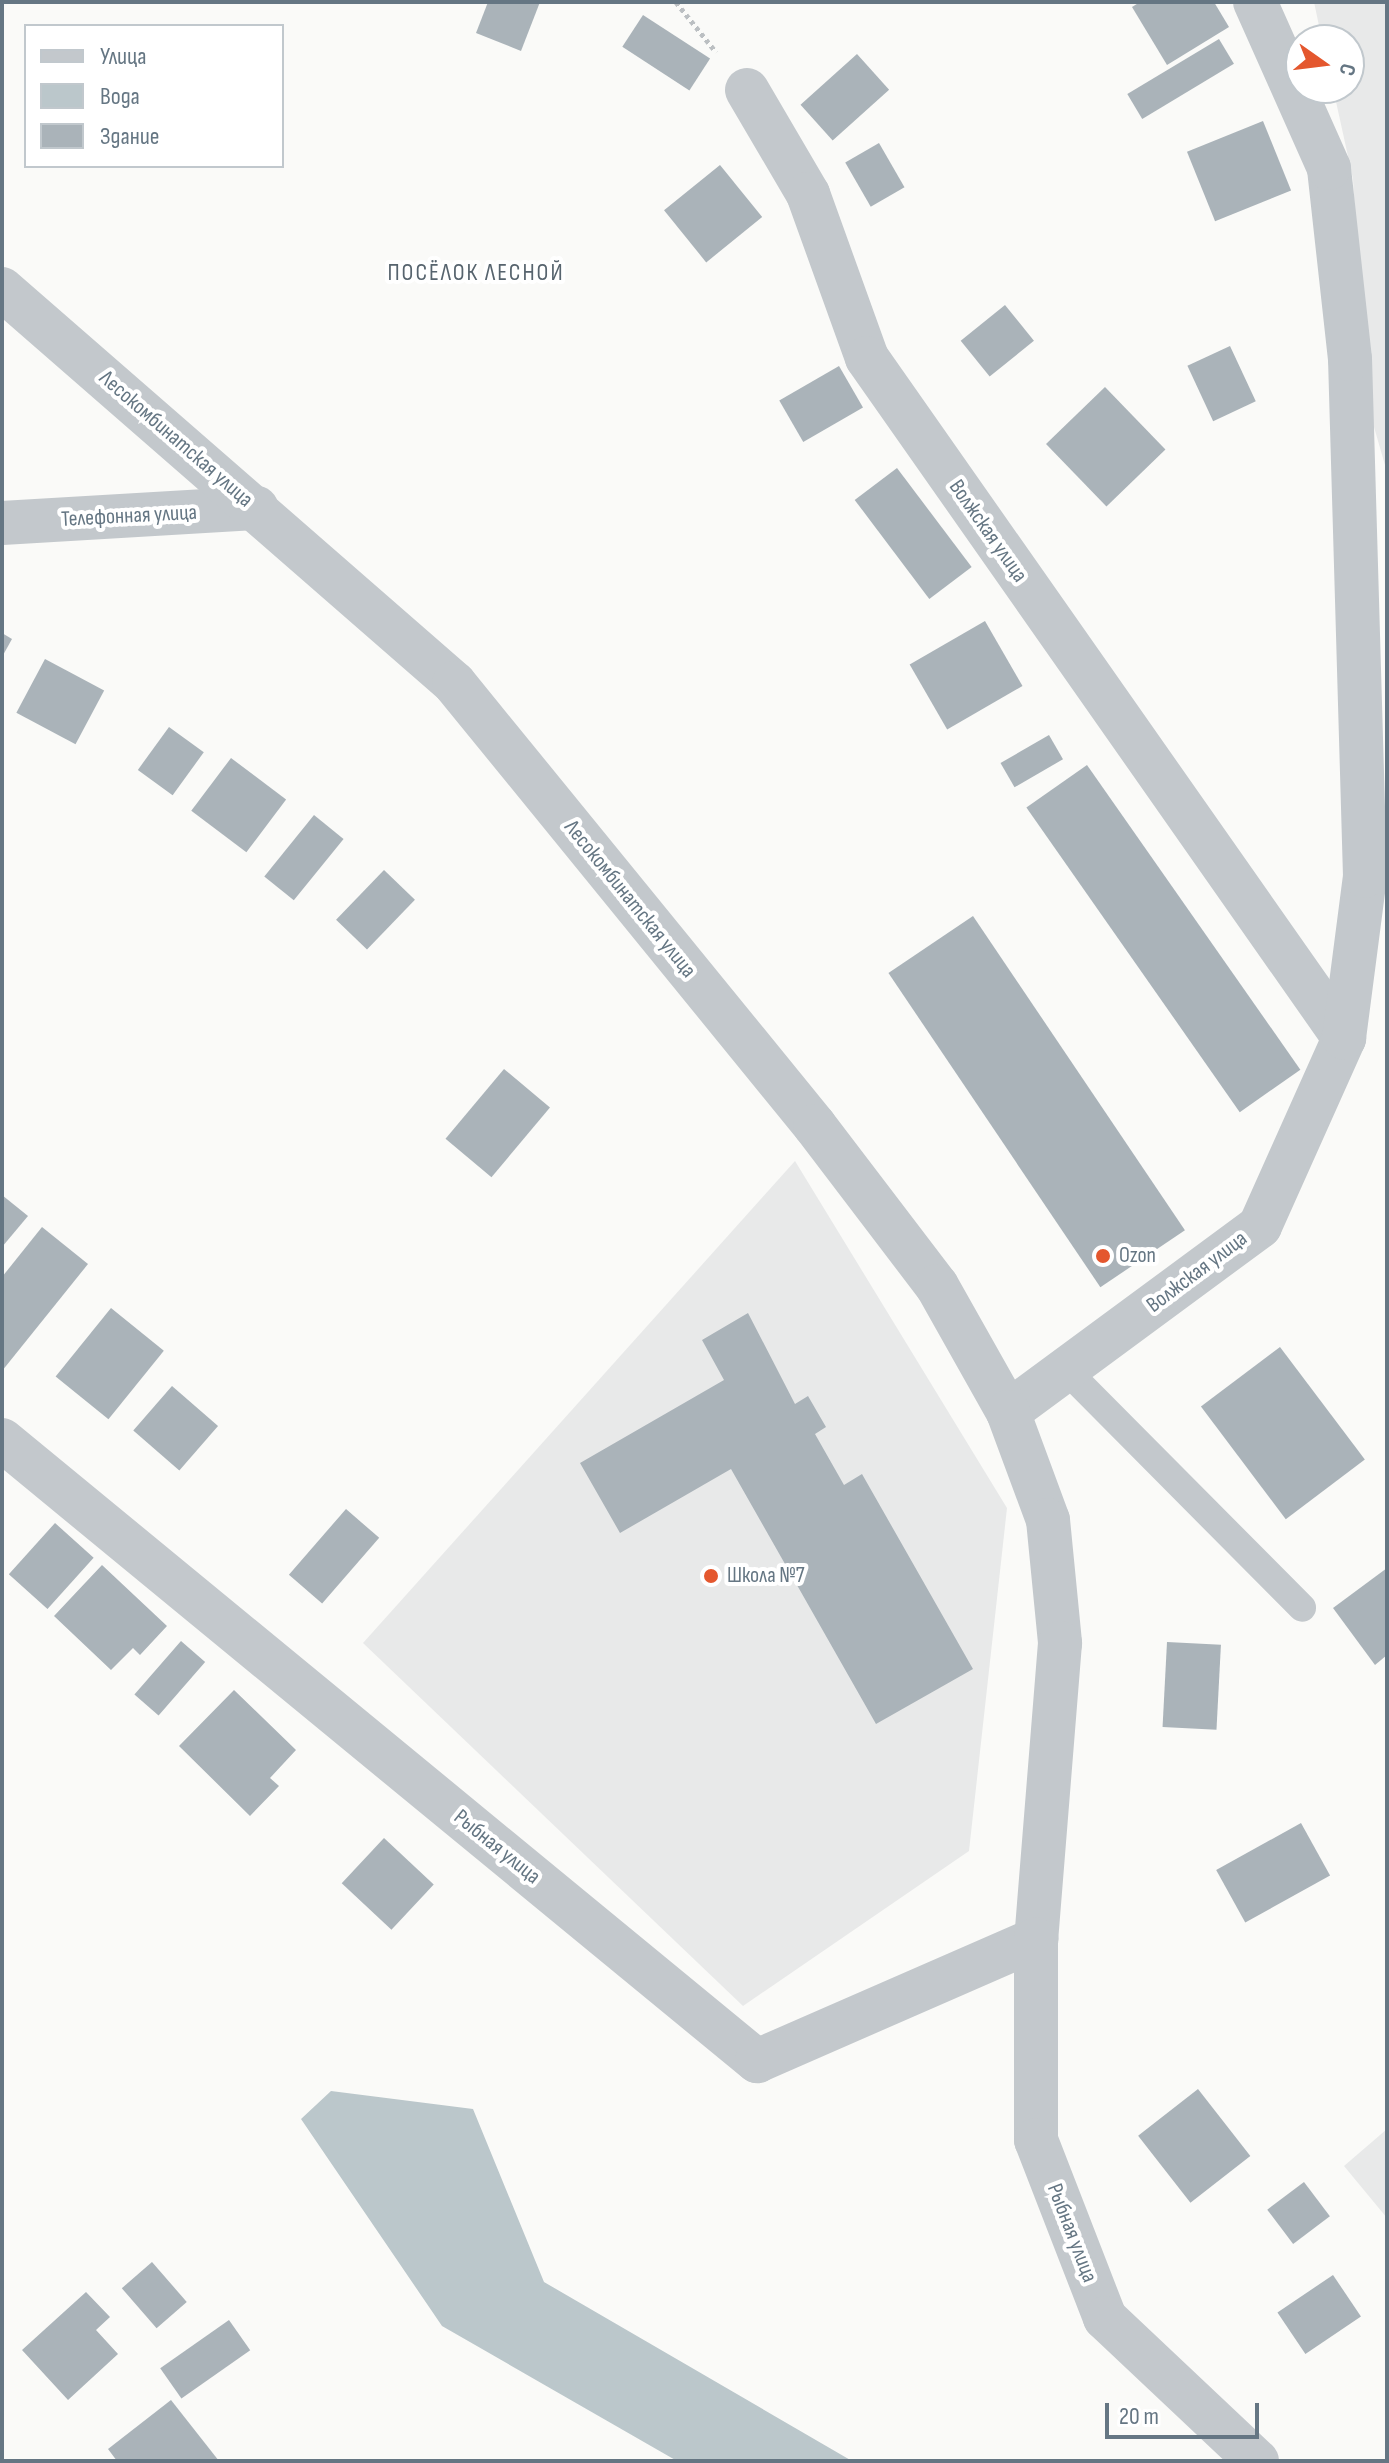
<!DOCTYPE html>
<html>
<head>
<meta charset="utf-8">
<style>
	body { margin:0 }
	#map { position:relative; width:1389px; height:2463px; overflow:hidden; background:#fafaf8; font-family:"Sofia Sans Condensed",sans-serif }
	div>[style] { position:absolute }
	.built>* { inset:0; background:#e8e9e9 }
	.water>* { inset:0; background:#bbc7cb }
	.building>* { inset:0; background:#aab3b9; transform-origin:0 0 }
	.path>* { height:5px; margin-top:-2.5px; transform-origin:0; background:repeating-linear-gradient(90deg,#bbbfc2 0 4px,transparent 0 8px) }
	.service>* { height:28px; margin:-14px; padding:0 14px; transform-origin:14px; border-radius:14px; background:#c3c8cc }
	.minor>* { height:44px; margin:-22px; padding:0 22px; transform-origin:22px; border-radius:22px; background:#c3c8cc }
	.tertiary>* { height:44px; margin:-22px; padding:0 22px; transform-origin:22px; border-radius:22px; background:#c3c8cc }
	.dots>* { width:22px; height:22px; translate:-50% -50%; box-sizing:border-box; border:4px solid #fff; border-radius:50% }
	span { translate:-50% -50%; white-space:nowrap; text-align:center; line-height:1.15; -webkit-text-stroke:8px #fff; paint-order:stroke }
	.street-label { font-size:22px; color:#657683 }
	.poi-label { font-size:22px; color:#657683 }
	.left { translate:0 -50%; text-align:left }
	.neighbourhood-label { font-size:24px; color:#57646e; letter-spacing:2px }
	.frame { position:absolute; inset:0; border:4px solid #657683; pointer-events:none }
	.legend { position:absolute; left:24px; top:24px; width:260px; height:144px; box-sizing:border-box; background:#fff; border:2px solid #c1c8cd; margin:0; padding:10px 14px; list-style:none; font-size:24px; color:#657683 }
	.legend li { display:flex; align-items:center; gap:16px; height:40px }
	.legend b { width:40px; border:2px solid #c1c8cd }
	.north { position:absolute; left:1285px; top:24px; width:80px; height:80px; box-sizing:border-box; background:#fff; border:2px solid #c1c8cd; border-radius:50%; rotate:104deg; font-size:22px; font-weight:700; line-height:32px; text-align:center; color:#657683 }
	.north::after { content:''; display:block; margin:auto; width:28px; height:36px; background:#e4572e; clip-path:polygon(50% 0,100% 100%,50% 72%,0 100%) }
	.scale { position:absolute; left:1105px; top:2403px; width:154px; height:36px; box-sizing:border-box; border:4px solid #657683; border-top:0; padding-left:10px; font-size:24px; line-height:28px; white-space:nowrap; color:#657683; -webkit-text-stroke:6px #fff; paint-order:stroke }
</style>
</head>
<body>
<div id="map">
	<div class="built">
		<div style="clip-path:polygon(1314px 2px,1387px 2px,1387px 472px,1365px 396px,1353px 179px,1333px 88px,1349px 88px,1349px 40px,1322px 40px)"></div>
		<div style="clip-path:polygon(795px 1161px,1007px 1508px,969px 1851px,743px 2006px,363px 1643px)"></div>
		<div style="clip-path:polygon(1387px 2129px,1387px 2218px,1344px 2166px)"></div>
	</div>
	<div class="water">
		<div style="clip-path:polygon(331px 2091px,473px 2109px,544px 2282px,852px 2461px,677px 2461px,442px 2326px,301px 2119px)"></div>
	</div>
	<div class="building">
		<div style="clip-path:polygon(488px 2px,540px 2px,521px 51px,476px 33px)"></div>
		<div style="clip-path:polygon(1140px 2px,1214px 2px,1229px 27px,1167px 65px,1132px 7px)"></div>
		<div style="left:643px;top:15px;width:80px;height:38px;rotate:33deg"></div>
		<div style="left:1219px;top:39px;width:29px;height:107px;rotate:59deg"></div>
		<div style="left:857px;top:54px;width:48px;height:76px;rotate:48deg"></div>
		<div style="left:1263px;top:121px;width:75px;height:82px;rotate:68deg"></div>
		<div style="left:879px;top:143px;width:51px;height:39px;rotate:60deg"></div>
		<div style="left:720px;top:165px;width:67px;height:72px;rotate:51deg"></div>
		<div style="left:1005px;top:305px;width:46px;height:57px;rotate:51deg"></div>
		<div style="left:1230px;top:346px;width:61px;height:47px;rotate:65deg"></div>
		<div style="left:839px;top:366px;width:48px;height:69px;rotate:60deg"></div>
		<div style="left:1105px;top:387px;width:87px;height:82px;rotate:46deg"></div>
		<div style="left:897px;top:468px;width:124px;height:53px;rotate:53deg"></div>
		<div style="left:985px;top:621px;width:75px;height:87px;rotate:60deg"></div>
		<div style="clip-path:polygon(2px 633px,12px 639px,2px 657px)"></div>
		<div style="left:45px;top:659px;width:67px;height:61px;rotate:28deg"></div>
		<div style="left:169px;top:727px;width:43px;height:53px;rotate:36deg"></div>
		<div style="left:1049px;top:735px;width:28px;height:56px;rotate:60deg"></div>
		<div style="left:231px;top:758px;width:69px;height:66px;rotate:37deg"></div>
		<div style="left:1087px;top:765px;width:372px;height:74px;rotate:55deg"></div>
		<div style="left:314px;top:815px;width:38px;height:79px;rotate:39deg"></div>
		<div style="left:384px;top:870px;width:43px;height:69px;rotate:44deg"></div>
		<div style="left:973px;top:916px;width:379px;height:102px;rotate:56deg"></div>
		<div style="left:504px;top:1069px;width:60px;height:91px;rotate:40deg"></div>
		<div style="clip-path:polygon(2px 1195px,28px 1216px,2px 1247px)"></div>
		<div style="clip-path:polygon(42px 1227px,88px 1264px,2px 1371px,2px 1277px)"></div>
		<div style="left:111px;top:1308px;width:68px;height:88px;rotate:39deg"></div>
		<div style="clip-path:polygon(748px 1313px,795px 1404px,808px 1396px,826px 1427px,815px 1434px,844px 1485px,862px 1474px,973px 1669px,876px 1724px,731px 1469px,620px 1533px,580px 1463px,724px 1380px,702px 1340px)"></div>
		<div style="left:1280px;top:1347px;width:141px;height:99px;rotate:53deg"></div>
		<div style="left:172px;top:1386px;width:61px;height:59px;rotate:41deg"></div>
		<div style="left:346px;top:1509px;width:44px;height:87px;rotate:41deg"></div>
		<div style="left:55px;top:1523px;width:52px;height:69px;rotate:42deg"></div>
		<div style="clip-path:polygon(102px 1565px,167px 1626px,140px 1655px,133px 1648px,111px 1670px,54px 1616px)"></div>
		<div style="clip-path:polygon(1387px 1568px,1387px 1655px,1375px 1665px,1333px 1608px)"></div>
		<div style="left:181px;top:1641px;width:32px;height:71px;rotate:41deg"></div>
		<div style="left:1167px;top:1642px;width:54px;height:85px;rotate:3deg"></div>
		<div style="clip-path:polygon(234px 1690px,296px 1750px,270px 1778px,279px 1786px,250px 1816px,179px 1746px)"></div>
		<div style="left:1301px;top:1823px;width:60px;height:97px;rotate:61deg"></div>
		<div style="left:384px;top:1838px;width:68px;height:62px;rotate:43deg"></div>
		<div style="left:1198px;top:2089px;width:85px;height:76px;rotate:52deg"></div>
		<div style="left:1304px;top:2182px;width:43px;height:46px;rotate:53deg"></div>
		<div style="left:152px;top:2262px;width:53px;height:40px;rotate:49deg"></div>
		<div style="left:1333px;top:2275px;width:50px;height:67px;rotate:56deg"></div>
		<div style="clip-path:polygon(86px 2292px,110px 2317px,96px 2330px,118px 2354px,68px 2400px,22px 2350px)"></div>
		<div style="left:229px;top:2320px;width:37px;height:84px;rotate:55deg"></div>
		<div style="clip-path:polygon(171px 2400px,219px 2461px,117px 2461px,108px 2449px)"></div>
	</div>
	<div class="path">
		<div style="left:676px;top:2px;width:64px;rotate:51.3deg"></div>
	</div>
	<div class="service">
		<div style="left:1066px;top:1370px;width:335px;rotate:45.2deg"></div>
	</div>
	<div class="minor">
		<div style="left:747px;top:90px;width:121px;rotate:59.6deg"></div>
		<div style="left:808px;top:194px;width:174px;rotate:70.2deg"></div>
		<div style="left:867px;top:358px;width:831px;rotate:54.95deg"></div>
		<div style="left:2px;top:523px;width:255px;rotate:-3.4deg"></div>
		<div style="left:1008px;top:1412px;width:313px;rotate:-36.4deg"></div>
		<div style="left:1260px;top:1226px;width:206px;rotate:-65.9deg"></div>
		<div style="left:1344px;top:1038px;width:163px;rotate:-82.6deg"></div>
		<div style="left:1365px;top:876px;width:517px;rotate:-91.66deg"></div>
		<div style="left:1350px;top:359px;width:192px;rotate:-96.3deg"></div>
		<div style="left:1329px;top:168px;width:182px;rotate:-114deg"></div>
		<div style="left:2px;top:1440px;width:978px;rotate:39.44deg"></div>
		<div style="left:757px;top:2061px;width:305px;rotate:-23.6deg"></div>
	</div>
	<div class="tertiary">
		<div style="left:2px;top:289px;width:600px;rotate:41.08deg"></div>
		<div style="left:454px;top:683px;width:571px;rotate:50.82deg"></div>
		<div style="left:815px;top:1126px;width:201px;rotate:52.7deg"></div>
		<div style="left:937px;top:1286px;width:145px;rotate:60.6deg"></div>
		<div style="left:1008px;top:1412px;width:115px;rotate:69.7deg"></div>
		<div style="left:1048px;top:1520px;width:124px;rotate:84.4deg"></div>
		<div style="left:1060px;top:1643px;width:297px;rotate:94.6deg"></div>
		<div style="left:1036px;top:1939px;width:201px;rotate:90deg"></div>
		<div style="left:1036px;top:2140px;width:191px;rotate:68.8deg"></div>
		<div style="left:1105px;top:2318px;width:209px;rotate:43.3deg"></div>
	</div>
	<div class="dots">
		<div style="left:1103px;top:1256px;background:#e4572e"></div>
		<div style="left:711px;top:1576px;background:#e4572e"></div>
	</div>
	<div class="street-label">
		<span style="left:176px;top:439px;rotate:41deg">Лесокомбинатская улица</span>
		<span style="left:129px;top:516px;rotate:-3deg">Телефонная улица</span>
		<span style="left:988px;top:531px;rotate:55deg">Волжская улица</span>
		<span style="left:630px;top:899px;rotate:51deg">Лесокомбинатская улица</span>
		<span style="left:1197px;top:1272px;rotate:-37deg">Волжская улица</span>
		<span style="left:497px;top:1847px;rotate:39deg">Рыбная улица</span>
		<span style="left:1072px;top:2233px;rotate:69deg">Рыбная улица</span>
	</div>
	<div class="poi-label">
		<span class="left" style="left:1119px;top:1256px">Ozon</span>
		<span class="left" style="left:727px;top:1576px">Школа №7</span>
	</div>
	<div class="neighbourhood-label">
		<span style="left:476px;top:273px">ПОСЁЛОК ЛЕСНОЙ</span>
	</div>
	<div class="frame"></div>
	<ul class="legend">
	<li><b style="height:10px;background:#c3c8cc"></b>Улица</li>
	<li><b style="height:22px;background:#bbc7cb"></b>Вода</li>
	<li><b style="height:22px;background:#aab3b9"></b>Здание</li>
	</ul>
	<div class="north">С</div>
	<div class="scale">20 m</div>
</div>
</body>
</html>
